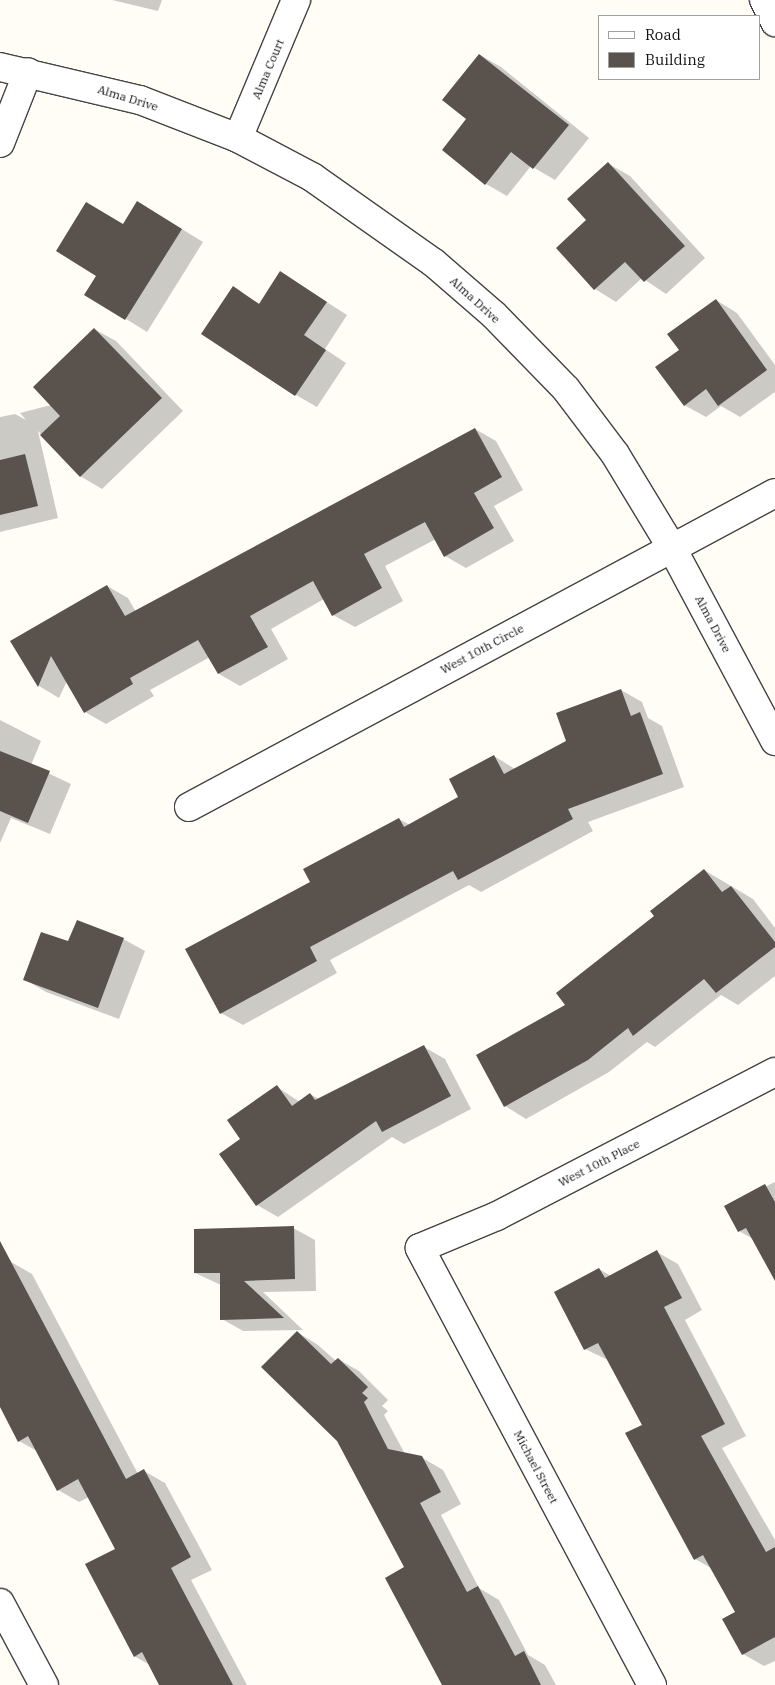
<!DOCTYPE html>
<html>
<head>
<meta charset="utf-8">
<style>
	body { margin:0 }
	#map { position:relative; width:775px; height:1685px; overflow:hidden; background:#fffdf5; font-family:"IBM Plex Serif",serif }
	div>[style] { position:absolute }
	.shadow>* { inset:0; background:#0003 }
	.building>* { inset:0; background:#5a524d }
	.roads { filter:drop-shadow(1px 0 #444) drop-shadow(-1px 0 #444) drop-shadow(0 1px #444) drop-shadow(0 -1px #444) }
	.minor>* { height:28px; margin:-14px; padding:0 14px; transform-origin:14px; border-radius:14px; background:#fff }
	span { translate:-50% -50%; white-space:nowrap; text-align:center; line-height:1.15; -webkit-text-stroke:5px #fff; paint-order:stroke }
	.street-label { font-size:12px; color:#111 }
	.legend { position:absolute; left:598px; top:15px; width:162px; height:65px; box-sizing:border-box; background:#fff; border:1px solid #a0a0a0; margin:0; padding:6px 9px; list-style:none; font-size:15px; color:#111 }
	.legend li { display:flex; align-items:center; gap:10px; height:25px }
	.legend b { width:25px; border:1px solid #a0a0a0 }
</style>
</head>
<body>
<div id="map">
	<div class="shadow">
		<div style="clip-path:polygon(112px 0,162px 0,158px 11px)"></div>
		<div style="clip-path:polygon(480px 55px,501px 67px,589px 138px,555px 180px,531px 166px,507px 196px,486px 184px)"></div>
		<div style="clip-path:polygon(609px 164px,630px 176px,705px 258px,666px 294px,642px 278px,616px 302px,595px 289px,588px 220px)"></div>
		<div style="clip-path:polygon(159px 215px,203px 242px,147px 332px,86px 294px,124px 226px)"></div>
		<div style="clip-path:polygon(280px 272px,347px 315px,325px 349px,346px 363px,317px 407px,296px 395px,233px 288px,260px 304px)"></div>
		<div style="clip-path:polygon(716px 300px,737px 313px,775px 365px,775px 392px,740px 417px,721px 406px,706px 417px,684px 405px,681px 350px)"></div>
		<div style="clip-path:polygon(94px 329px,116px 341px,183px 411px,102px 489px,80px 476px,38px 431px,58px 518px,0 532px,0 417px,15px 414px,26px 420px,20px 413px,51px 405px)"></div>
		<div style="clip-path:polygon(475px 429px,496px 441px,523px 490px,494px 506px,514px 541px,466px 568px,445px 556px,436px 539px,385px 566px,403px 601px,355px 627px,333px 615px,324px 599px,271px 629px,288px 659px,240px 686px,219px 674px,210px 657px,150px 690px,154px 696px,106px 724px,85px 712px,67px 681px,59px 698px,39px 686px,12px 642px,107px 586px,128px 598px,136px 612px)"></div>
		<div style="clip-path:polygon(621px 690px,642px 702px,648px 718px,662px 726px,684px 787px,588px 822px,593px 831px,481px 892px,469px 885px,330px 960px,337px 973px,243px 1025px,221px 1013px,311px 882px,399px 819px,410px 825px,460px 798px,494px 756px,515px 769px,567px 741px)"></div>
		<div style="clip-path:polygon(0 720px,41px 741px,31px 765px,71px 784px,50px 834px,11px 818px,0 843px)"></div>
		<div style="clip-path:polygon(704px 870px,753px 899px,775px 928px,775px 976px,738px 1005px,721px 995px,655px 1047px,647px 1042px,609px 1072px,526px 1119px,505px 1106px,567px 1006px)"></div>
		<div style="clip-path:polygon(123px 939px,145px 951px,119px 1019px,46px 992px,24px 979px,69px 943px)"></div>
		<div style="clip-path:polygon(424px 1047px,445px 1059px,471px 1109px,404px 1144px,392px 1137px,278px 1217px,257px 1205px,242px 1140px,277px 1087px,300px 1102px,310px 1094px,319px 1099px)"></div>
		<div style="clip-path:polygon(775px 1182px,775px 1274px,753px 1239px,739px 1231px,725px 1206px)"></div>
		<div style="clip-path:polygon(293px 1228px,315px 1240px,316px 1291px,263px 1292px,303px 1330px,243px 1331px,222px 1319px,221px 1285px,195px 1273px)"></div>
		<div style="clip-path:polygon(0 1247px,11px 1262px,32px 1274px,138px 1474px,144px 1471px,165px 1483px,212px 1570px,191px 1580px,247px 1685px,160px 1685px,150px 1665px,134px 1656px,117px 1549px,89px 1497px,79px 1502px,58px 1490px,37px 1451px,19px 1441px,0 1406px)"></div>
		<div style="clip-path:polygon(657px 1252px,678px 1264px,702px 1310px,685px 1320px,746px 1436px,722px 1448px,775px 1540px,775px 1661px,764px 1666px,743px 1654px,736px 1613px,713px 1569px,695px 1559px,643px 1426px,608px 1360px,585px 1349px,599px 1269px,611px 1276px)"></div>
		<div style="clip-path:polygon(297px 1332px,318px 1345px,336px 1361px,338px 1359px,359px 1371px,388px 1400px,382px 1406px,388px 1411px,384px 1415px,405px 1454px,421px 1457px,443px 1470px,461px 1504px,441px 1515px,479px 1588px,499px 1600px,528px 1655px,545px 1665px,556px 1685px,443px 1685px,406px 1568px)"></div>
	</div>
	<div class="building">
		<div style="clip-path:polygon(479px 54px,569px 125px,533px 169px,511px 152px,485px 185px,442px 150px,466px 119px,442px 100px)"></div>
		<div style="clip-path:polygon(608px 162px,685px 246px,644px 282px,625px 262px,594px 290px,556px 248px,586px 220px,567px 199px)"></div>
		<div style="clip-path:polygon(137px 201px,182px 229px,125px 320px,84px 295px,96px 276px,56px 251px,86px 202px,123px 224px)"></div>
		<div style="clip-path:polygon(280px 271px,327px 302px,304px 335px,326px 350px,295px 396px,201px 334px,233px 286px,259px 304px)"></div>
		<div style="clip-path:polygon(716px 299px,767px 370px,718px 406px,706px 389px,684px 406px,655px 367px,679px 350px,667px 334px)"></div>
		<div style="clip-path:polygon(94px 328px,162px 398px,80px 477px,40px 435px,60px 416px,33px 387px)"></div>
		<div style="clip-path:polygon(475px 428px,502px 477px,474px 493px,494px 528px,444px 557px,425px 522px,364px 554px,382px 588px,332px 616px,313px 581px,250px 616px,268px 647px,218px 674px,198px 640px,130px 678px,133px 684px,84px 713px,51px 656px,38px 687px,10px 641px,107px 585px,125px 616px)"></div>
		<div style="clip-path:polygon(25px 454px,38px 506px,0 515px,0 460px)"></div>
		<div style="clip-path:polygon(621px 689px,631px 716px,640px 712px,663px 774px,568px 809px,573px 819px,458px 880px,453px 871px,310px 947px,317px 961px,220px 1014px,185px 949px,310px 882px,303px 869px,399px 818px,404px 827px,458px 797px,449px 779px,494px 755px,504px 774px,566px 741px,556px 713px)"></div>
		<div style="clip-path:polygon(0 751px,50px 771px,28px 823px,0 811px)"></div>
		<div style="clip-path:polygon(704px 869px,722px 892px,731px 886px,775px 942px,775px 947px,716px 993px,704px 979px,633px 1036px,628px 1028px,588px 1060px,504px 1107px,476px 1055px,565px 1005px,556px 993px,654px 916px,650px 911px)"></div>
		<div style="clip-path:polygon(77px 920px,124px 938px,98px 1008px,23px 980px,41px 932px,68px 941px)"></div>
		<div style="clip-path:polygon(424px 1045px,451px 1096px,382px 1132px,376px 1121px,256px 1206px,219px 1154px,240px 1139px,227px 1120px,277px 1085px,292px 1106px,310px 1093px,315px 1100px)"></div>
		<div style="clip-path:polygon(765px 1184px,775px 1202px,775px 1281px,746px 1228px,738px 1232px,724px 1206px)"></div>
		<div style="clip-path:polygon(294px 1226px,295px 1279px,244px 1281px,284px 1318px,220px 1320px,220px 1273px,194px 1273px,194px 1229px)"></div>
		<div style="clip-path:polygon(0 1241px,126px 1479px,144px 1469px,191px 1557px,171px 1568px,233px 1685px,159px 1685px,142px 1652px,134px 1657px,85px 1564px,115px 1549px,78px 1479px,57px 1491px,28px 1436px,18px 1442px,0 1407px)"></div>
		<div style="clip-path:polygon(657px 1250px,682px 1298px,664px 1307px,725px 1424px,701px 1436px,766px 1552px,775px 1547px,775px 1637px,742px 1655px,722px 1619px,735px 1612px,703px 1555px,694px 1560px,625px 1433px,642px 1425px,598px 1343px,584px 1350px,554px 1292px,599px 1268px,605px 1278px)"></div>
		<div style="clip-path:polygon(297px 1331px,331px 1364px,338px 1358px,368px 1387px,362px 1393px,368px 1398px,364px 1402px,388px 1449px,422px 1456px,441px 1492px,420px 1503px,467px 1592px,478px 1586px,515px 1656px,524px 1651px,541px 1685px,442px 1685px,385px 1578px,404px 1567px,337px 1441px,261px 1367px)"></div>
	</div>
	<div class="roads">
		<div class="minor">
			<div style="left:764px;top:0;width:25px;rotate:63deg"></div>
			<div style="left:0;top:67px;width:144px;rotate:13.3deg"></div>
			<div style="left:140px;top:100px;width:105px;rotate:21.2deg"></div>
			<div style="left:238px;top:138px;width:84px;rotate:27.8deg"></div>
			<div style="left:312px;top:177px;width:149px;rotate:35.2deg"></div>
			<div style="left:434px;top:263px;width:79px;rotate:40.9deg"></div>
			<div style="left:494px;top:315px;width:103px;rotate:45.8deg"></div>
			<div style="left:566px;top:389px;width:81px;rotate:53deg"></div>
			<div style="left:615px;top:454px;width:110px;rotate:58.8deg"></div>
			<div style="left:672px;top:548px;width:219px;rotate:61.9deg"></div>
			<div style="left:238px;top:138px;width:150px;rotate:-67.2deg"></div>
			<div style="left:0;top:143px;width:76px;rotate:-68.5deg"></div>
			<div style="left:189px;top:807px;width:665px;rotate:-28.18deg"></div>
			<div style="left:0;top:1603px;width:93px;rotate:61.8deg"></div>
			<div style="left:652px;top:1685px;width:495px;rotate:-118deg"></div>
			<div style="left:420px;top:1248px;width:83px;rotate:-22.6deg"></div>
			<div style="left:497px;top:1216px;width:313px;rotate:-27.4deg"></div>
		</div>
	</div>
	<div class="street-label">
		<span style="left:268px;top:69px;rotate:-67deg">Alma Court</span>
		<span style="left:128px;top:98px;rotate:17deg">Alma Drive</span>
		<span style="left:475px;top:300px;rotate:42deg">Alma Drive</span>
		<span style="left:713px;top:624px;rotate:62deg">Alma Drive</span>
		<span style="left:482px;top:649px;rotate:-28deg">West 10th Circle</span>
		<span style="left:599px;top:1163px;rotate:-27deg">West 10th Place</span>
		<span style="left:536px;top:1467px;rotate:62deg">Michael Street</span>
	</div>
	<ul class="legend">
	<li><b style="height:6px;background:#fff"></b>Road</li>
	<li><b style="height:14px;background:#5a524d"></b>Building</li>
	</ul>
</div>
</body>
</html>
